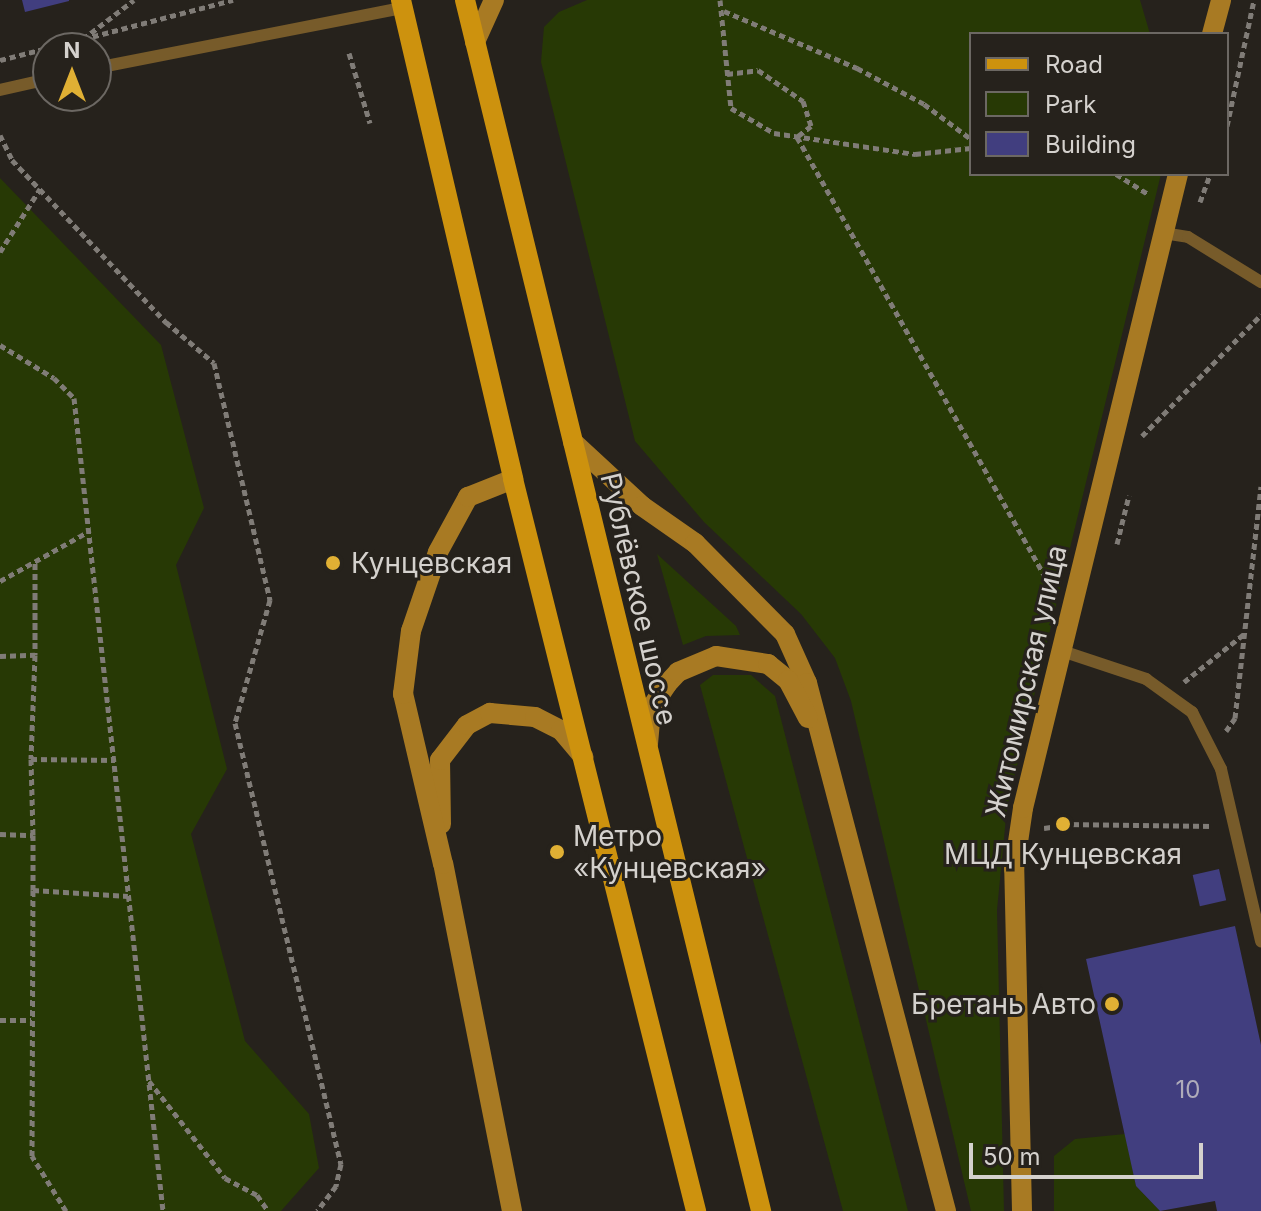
<!DOCTYPE html>
<html>
<head>
<meta charset="utf-8">
<style>
	body { margin:0 }
	#map { position:relative; width:1261px; height:1211px; overflow:hidden; background:#26221c; font-family:Inter,sans-serif }
	div>[style] { position:absolute }
	.green>* { inset:0; background:#273905 }
	.building>* { inset:0; background:#413e7f; transform-origin:0 0 }
	.path>* { height:5px; margin-top:-2.5px; transform-origin:0; background:repeating-linear-gradient(90deg,#807c77 0 6px,transparent 0 10px) }
	.lane>* { height:12px; margin:-6px; padding:0 6px; transform-origin:6px; border-radius:6px; background:#775b2a }
	.secondary>* { height:20px; margin:-10px; padding:0 10px; transform-origin:10px; border-radius:10px; background:#a87a23 }
	.primary>* { height:20px; margin:-10px; padding:0 10px; transform-origin:10px; border-radius:10px; background:#cd920e }
	.dots>* { width:22px; height:22px; translate:-50% -50%; box-sizing:border-box; border:4px solid #26221c; border-radius:50% }
	span { translate:-50% -50%; white-space:nowrap; text-align:center; line-height:1.15; -webkit-text-stroke:6px #26221c; paint-order:stroke }
	.number-label { font-size:24px; color:#afacba }
	.number-label span { -webkit-text-stroke-width:0 }
	.poi-label { font-size:28px; color:#d4d1cd }
	.left { translate:0 -50%; text-align:left }
	.right { translate:-100% -50%; text-align:right }
	.street-label { font-size:28px; color:#d4d1cd }
	.legend { position:absolute; left:969px; top:32px; width:260px; height:144px; box-sizing:border-box; background:#26221c; border:2px solid #6c6863; margin:0; padding:10px 14px; list-style:none; font-size:24px; color:#d4d1cd }
	.legend li { display:flex; align-items:center; gap:16px; height:40px }
	.legend b { width:40px; border:2px solid #6c6863 }
	.north { position:absolute; left:32px; top:32px; width:80px; height:80px; box-sizing:border-box; background:#26221c; border:2px solid #6c6863; border-radius:50%; rotate:0deg; font-size:22px; font-weight:700; line-height:32px; text-align:center; color:#d4d1cd }
	.north::after { content:''; display:block; margin:auto; width:28px; height:36px; background:#e0b034; clip-path:polygon(50% 0,100% 100%,50% 72%,0 100%) }
	.scale { position:absolute; left:969px; top:1143px; width:234px; height:36px; box-sizing:border-box; border:4px solid #d4d1cd; border-top:0; padding-left:10px; font-size:24px; line-height:28px; white-space:nowrap; color:#d4d1cd; -webkit-text-stroke:6px #26221c; paint-order:stroke }
</style>
</head>
<body>
<div id="map">
	<div class="green">
		<div style="clip-path:polygon(587px 0,1140px 0,1150px 34px,971px 34px,971px 174px,1161px 174px,1007px 807px,997px 910px,1004px 1211px,971px 1211px,851px 701px,835px 658px,801px 614px,704px 522px,635px 441px,541px 62px,544px 27px,559px 12px)"></div>
		<div style="clip-path:polygon(0 178px,161px 345px,204px 508px,176px 565px,227px 769px,191px 834px,245px 1041px,309px 1114px,319px 1168px,281px 1211px,0 1211px)"></div>
		<div style="clip-path:polygon(657px 554px,736px 626px,740px 635px,706px 636px,683px 645px)"></div>
		<div style="clip-path:polygon(713px 675px,751px 675px,775px 696px,908px 1211px,843px 1211px,700px 685px)"></div>
		<div style="clip-path:polygon(1125px 1134px,1136px 1186px,1160px 1211px,1054px 1211px,1054px 1156px,1075px 1139px)"></div>
	</div>
	<div class="building">
		<div style="clip-path:polygon(22px 0,69px 0,69px 1px,25px 12px)"></div>
		<div style="left:1219px;top:869px;width:32px;height:27px;rotate:77deg"></div>
		<div style="clip-path:polygon(1235px 926px,1261px 1045px,1261px 1211px,1217px 1211px,1215px 1201px,1160px 1211px,1136px 1186px,1086px 959px)"></div>
	</div>
	<div class="path">
		<div style="left:720px;top:0;width:109px;rotate:84.2deg"></div>
		<div style="left:731px;top:108px;width:50px;rotate:30.2deg"></div>
		<div style="left:774px;top:133px;width:143px;rotate:8.5deg"></div>
		<div style="left:915px;top:154px;width:56px;rotate:-6.1deg"></div>
		<div style="left:724px;top:11px;width:145px;rotate:23.2deg"></div>
		<div style="left:857px;top:68px;width:76px;rotate:28.2deg"></div>
		<div style="left:924px;top:104px;width:59px;rotate:36.7deg"></div>
		<div style="left:83px;top:39px;width:155px;rotate:-14.6deg"></div>
		<div style="left:349px;top:53px;width:73px;rotate:73.3deg"></div>
		<div style="left:0;top:60px;width:86px;rotate:-14.2deg"></div>
		<div style="left:83px;top:39px;width:64px;rotate:-37.4deg"></div>
		<div style="left:727px;top:74px;width:31px;rotate:-7deg"></div>
		<div style="left:758px;top:70px;width:55px;rotate:34.6deg"></div>
		<div style="left:803px;top:101px;width:26px;rotate:72deg"></div>
		<div style="left:811px;top:126px;width:18px;rotate:142deg"></div>
		<div style="left:797px;top:137px;width:517px;rotate:60.56deg"></div>
		<div style="left:1227px;top:126px;width:129px;rotate:-77.9deg"></div>
		<div style="left:0;top:135px;width:28px;rotate:64deg"></div>
		<div style="left:12px;top:160px;width:224px;rotate:46.5deg"></div>
		<div style="left:166px;top:322px;width:63px;rotate:40.5deg"></div>
		<div style="left:214px;top:363px;width:244px;rotate:76.7deg"></div>
		<div style="left:270px;top:600px;width:128px;rotate:105.9deg"></div>
		<div style="left:235px;top:723px;width:454px;rotate:76.5deg"></div>
		<div style="left:341px;top:1164px;width:23px;rotate:103deg"></div>
		<div style="left:336px;top:1186px;width:31px;rotate:127deg"></div>
		<div style="left:1116px;top:174px;width:39px;rotate:32deg"></div>
		<div style="left:1200px;top:202px;width:30px;rotate:-70deg"></div>
		<div style="left:0;top:252px;width:75px;rotate:-57.6deg"></div>
		<div style="left:0;top:345px;width:63px;rotate:31.4deg"></div>
		<div style="left:54px;top:378px;width:28px;rotate:45deg"></div>
		<div style="left:74px;top:398px;width:818px;rotate:83.75deg"></div>
		<div style="left:1142px;top:436px;width:170px;rotate:-45.5deg"></div>
		<div style="left:1117px;top:544px;width:50px;rotate:-76.2deg"></div>
		<div style="left:35px;top:563px;width:92px;rotate:90deg"></div>
		<div style="left:0;top:581px;width:98px;rotate:-29.2deg"></div>
		<div style="left:0;top:656px;width:35px;rotate:-2deg"></div>
		<div style="left:35px;top:655px;width:104px;rotate:92.2deg"></div>
		<div style="left:31px;top:759px;width:84px;rotate:0.7deg"></div>
		<div style="left:1184px;top:682px;width:77px;rotate:-38.7deg"></div>
		<div style="left:1226px;top:731px;width:16px;rotate:-55deg"></div>
		<div style="left:1235px;top:718px;width:233px;rotate:-83.6deg"></div>
		<div style="left:1063px;top:824px;width:150px;rotate:0.8deg"></div>
		<div style="left:1044px;top:828px;width:21px;rotate:-8deg"></div>
		<div style="left:0;top:834px;width:33px;rotate:2deg"></div>
		<div style="left:33px;top:835px;width:76px;rotate:-91.5deg"></div>
		<div style="left:33px;top:890px;width:55px;rotate:-90deg"></div>
		<div style="left:0;top:1020px;width:31px"></div>
		<div style="left:149px;top:1081px;width:123px;rotate:51.9deg"></div>
		<div style="left:225px;top:1178px;width:36px;rotate:28deg"></div>
		<div style="left:257px;top:1195px;width:19px;rotate:55deg"></div>
		<div style="left:66px;top:1211px;width:65px;rotate:-121.7deg"></div>
		<div style="left:32px;top:1156px;width:266px;rotate:-89.8deg"></div>
		<div style="left:33px;top:890px;width:95px;rotate:3.6deg"></div>
	</div>
	<div class="lane">
		<div style="left:96px;top:68px;width:313px;rotate:-11.1deg"></div>
		<div style="left:0;top:90px;width:49px;rotate:-12.9deg"></div>
		<div style="left:1163px;top:233px;width:25px;rotate:9deg"></div>
		<div style="left:1188px;top:237px;width:86px;rotate:31.7deg"></div>
		<div style="left:1059px;top:650px;width:92px;rotate:18.4deg"></div>
		<div style="left:1146px;top:679px;width:57px;rotate:35.7deg"></div>
		<div style="left:1192px;top:712px;width:64px;rotate:63deg"></div>
		<div style="left:1221px;top:769px;width:177px;rotate:76.9deg"></div>
	</div>
	<div class="secondary">
		<div style="left:1212px;top:34px;width:35px;rotate:-75deg"></div>
		<div style="left:475px;top:42px;width:46px;rotate:-65.7deg"></div>
		<div style="left:573px;top:442px;width:94px;rotate:42.8deg"></div>
		<div style="left:642px;top:506px;width:65px;rotate:34.9deg"></div>
		<div style="left:695px;top:543px;width:128px;rotate:45.3deg"></div>
		<div style="left:785px;top:634px;width:54px;rotate:65.8deg"></div>
		<div style="left:807px;top:683px;width:546px;rotate:75.25deg"></div>
		<div style="left:648px;top:744px;width:36px;rotate:-85deg"></div>
		<div style="left:651px;top:708px;width:29px;rotate:-56deg"></div>
		<div style="left:667px;top:684px;width:16px;rotate:-47deg"></div>
		<div style="left:678px;top:672px;width:41px;rotate:-22.8deg"></div>
		<div style="left:716px;top:656px;width:53px;rotate:8.7deg"></div>
		<div style="left:768px;top:664px;width:26px;rotate:39deg"></div>
		<div style="left:788px;top:680px;width:43px;rotate:62.2deg"></div>
		<div style="left:441px;top:824px;width:64px;rotate:-90.9deg"></div>
		<div style="left:440px;top:760px;width:44px;rotate:-52.4deg"></div>
		<div style="left:467px;top:725px;width:26px;rotate:-28deg"></div>
		<div style="left:490px;top:713px;width:45px;rotate:5.1deg"></div>
		<div style="left:535px;top:717px;width:29px;rotate:27deg"></div>
		<div style="left:561px;top:730px;width:35px;rotate:50deg"></div>
		<div style="left:512px;top:1211px;width:354px;rotate:-101.2deg"></div>
		<div style="left:443px;top:864px;width:175px;rotate:-103.2deg"></div>
		<div style="left:403px;top:694px;width:64px;rotate:-82.8deg"></div>
		<div style="left:411px;top:631px;width:83px;rotate:-71.1deg"></div>
		<div style="left:438px;top:552px;width:63px;rotate:-61.4deg"></div>
		<div style="left:468px;top:497px;width:48px;rotate:-21.8deg"></div>
		<div style="left:1022px;top:1211px;width:342px;rotate:-91.3deg"></div>
		<div style="left:1014px;top:869px;width:62px;rotate:-81.6deg"></div>
		<div style="left:1023px;top:808px;width:653px;rotate:-76.26deg"></div>
	</div>
	<div class="primary">
		<div style="left:401px;top:0;width:492px;rotate:76.8deg"></div>
		<div style="left:513px;top:479px;width:755px;rotate:75.96deg"></div>
		<div style="left:465px;top:0;width:1247px;rotate:76.26deg"></div>
	</div>
	<div class="dots">
		<div style="left:333px;top:563px;background:#e0b034"></div>
		<div style="left:1063px;top:824px;background:#e0b034"></div>
		<div style="left:557px;top:852px;background:#e0b034"></div>
		<div style="left:1112px;top:1004px;background:#e0b034"></div>
	</div>
	<div class="number-label">
		<span style="left:1188px;top:1090px">10</span>
	</div>
	<div class="poi-label">
		<span class="left" style="left:351px;top:563px">Кунцевская</span>
		<span class="left" style="left:573px;top:852px">Метро<br>«Кунцевская»</span>
		<span style="left:1063px;top:854px">МЦД Кунцевская</span>
		<span class="right" style="left:1096px;top:1004px">Бретань Авто</span>
	</div>
	<div class="street-label">
		<span style="left:639px;top:599px;rotate:77deg">Рублёвское шоссе</span>
		<span style="left:1026px;top:681px;rotate:-77deg">Житомирская улица</span>
	</div>
	<ul class="legend">
	<li><b style="height:10px;background:#cd920e"></b>Road</li>
	<li><b style="height:22px;background:#273905"></b>Park</li>
	<li><b style="height:22px;background:#413e7f"></b>Building</li>
	</ul>
	<div class="north">N</div>
	<div class="scale">50 m</div>
</div>
</body>
</html>
